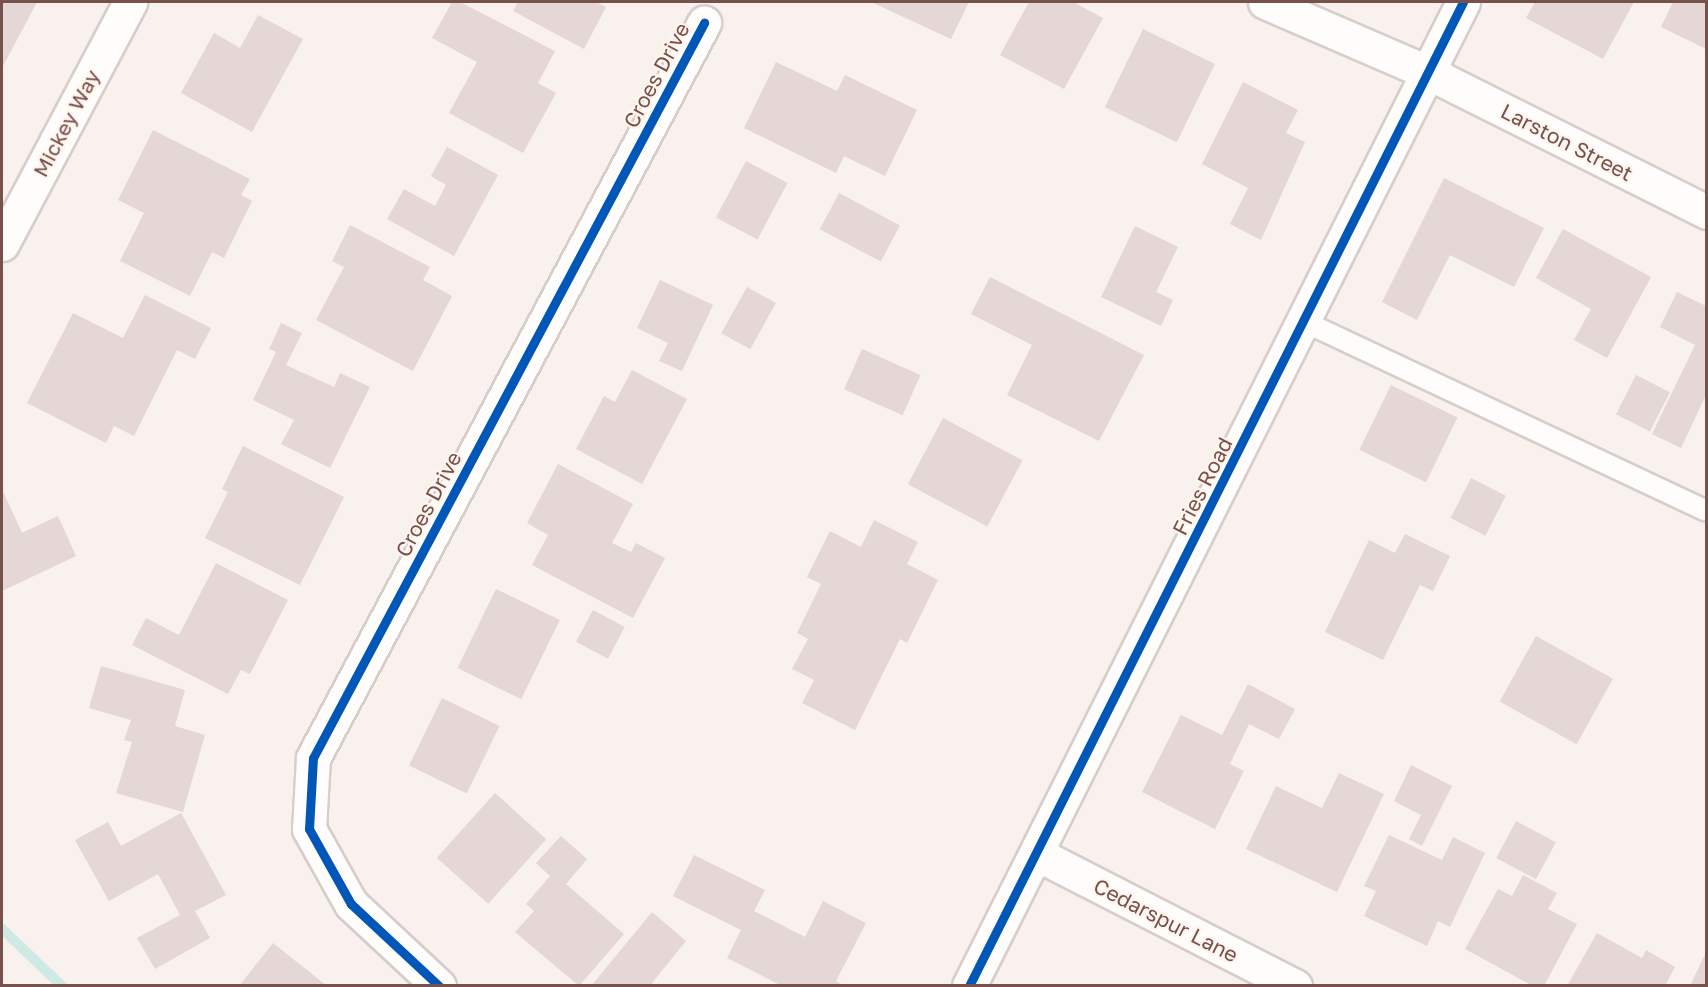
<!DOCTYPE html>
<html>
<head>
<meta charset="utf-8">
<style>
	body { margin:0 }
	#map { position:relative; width:1708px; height:987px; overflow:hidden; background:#f8f1ed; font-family:"Golos Text",sans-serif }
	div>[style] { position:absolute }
	.stream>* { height:10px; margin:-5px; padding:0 5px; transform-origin:5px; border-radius:5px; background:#cfe9e5 }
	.building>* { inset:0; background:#e4d7d5; transform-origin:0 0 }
	.roads { filter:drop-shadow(2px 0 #d7cdca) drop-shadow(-2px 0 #d7cdca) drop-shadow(0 2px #d7cdca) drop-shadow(0 -2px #d7cdca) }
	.service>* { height:20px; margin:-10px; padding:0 10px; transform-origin:10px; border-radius:10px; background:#fefdfc }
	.minor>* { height:33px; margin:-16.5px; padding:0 16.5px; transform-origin:16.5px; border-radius:16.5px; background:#fefdfc }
	.tertiary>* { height:33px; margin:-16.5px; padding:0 16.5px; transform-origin:16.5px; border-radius:16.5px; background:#fefdfc }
	.cycleway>* { height:9px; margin:-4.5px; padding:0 4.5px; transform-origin:4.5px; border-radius:4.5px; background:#0057b8 }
	span { translate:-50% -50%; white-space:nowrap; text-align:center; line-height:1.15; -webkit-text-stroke:4.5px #fff5ef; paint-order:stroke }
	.street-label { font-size:21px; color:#77514c }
	.frame { position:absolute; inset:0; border:3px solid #77514c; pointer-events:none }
</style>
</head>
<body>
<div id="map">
	<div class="stream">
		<div style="left:2px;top:929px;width:83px;rotate:43.5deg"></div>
	</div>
	<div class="building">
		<div style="clip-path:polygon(2px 2px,37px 2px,2px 68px)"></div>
		<div style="clip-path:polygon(452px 2px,460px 2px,555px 51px,538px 83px,556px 93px,523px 153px,449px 113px,477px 62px,432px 38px)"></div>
		<div style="clip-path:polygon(518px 2px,596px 2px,606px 7px,584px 49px,513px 11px)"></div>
		<div style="clip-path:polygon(871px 2px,969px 2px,951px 39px)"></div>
		<div style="clip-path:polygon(1029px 2px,1073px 2px,1103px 18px,1064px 89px,1000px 55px)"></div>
		<div style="clip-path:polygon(1535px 2px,1634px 2px,1603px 59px,1526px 18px)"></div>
		<div style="clip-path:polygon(1673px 2px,1706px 2px,1706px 49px,1661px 27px)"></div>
		<div style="clip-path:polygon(258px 15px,303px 39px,252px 132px,181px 93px,214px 33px,240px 48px)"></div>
		<div style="left:1143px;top:29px;width:80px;height:87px;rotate:26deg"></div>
		<div style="clip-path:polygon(776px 62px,837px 91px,845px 75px,917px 110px,885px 176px,844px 156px,836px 173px,744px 128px)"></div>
		<div style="clip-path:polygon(1243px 82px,1298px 110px,1286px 133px,1305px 142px,1261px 240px,1230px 224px,1248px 188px,1202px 164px)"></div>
		<div style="clip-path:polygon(153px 130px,250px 179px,241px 195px,252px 201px,224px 258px,212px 252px,190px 296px,120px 261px,144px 213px,118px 200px)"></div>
		<div style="clip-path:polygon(447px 147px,498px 175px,454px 256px,387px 219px,404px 189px,435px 206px,446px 185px,431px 176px)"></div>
		<div style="left:746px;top:161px;width:47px;height:64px;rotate:28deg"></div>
		<div style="clip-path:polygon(1444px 178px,1544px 228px,1514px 287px,1450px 255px,1417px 320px,1382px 302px)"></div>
		<div style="left:839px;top:193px;width:69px;height:41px;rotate:28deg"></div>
		<div style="clip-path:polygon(350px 225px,430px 267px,423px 280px,452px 296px,413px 371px,316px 320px,344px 267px,332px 261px)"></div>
		<div style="clip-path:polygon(1135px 226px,1178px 247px,1156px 292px,1173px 300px,1161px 326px,1101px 297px)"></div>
		<div style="clip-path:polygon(1563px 229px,1651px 277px,1607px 358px,1574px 340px,1591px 309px,1536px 278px)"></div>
		<div style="clip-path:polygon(990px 277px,1144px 355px,1099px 441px,1007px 395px,1032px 345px,971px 314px)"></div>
		<div style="clip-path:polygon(660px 280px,713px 305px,682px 371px,659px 361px,668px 343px,637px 328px)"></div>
		<div style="left:747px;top:287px;width:33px;height:53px;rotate:29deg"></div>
		<div style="clip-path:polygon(1677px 292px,1706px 306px,1706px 395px,1681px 448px,1652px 434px,1695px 345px,1660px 327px)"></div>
		<div style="clip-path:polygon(145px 295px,211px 328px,195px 359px,177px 350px,134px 436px,114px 426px,106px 443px,27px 403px,73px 313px,123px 338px)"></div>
		<div style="clip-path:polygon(281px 323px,302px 333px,286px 365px,334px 387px,340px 373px,370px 387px,330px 468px,281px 444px,294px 420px,253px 400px,276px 352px,269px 349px)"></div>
		<div style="left:862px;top:349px;width:64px;height:44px;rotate:24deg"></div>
		<div style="clip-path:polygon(632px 370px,687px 399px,642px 484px,576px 449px,604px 396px,615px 402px)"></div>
		<div style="left:1636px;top:375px;width:38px;height:44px;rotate:27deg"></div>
		<div style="left:1391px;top:385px;width:74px;height:72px;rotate:26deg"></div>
		<div style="left:943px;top:418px;width:90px;height:75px;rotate:28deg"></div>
		<div style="clip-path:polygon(243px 446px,344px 497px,300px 585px,205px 538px,228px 492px,222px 489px)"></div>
		<div style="clip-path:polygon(558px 464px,633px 504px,612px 543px,631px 552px,636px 543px,665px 558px,633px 618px,532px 565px,548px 535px,527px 523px)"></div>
		<div style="left:1471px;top:478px;width:39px;height:45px;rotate:27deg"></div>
		<div style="clip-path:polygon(2px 489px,22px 533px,58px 516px,76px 556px,2px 591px)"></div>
		<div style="clip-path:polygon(874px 520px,918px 542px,907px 564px,938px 580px,907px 643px,900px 639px,855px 730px,802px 703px,814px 680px,792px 669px,808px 639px,797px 633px,821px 584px,807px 577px,830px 531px,861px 547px)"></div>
		<div style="clip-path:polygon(1405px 534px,1450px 556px,1433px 591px,1420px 585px,1383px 660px,1325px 632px,1369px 540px,1395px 553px)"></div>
		<div style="clip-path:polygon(216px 563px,288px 600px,250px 674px,241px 670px,228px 694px,132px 645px,146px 618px,179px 635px)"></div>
		<div style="left:496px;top:589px;width:71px;height:88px;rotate:26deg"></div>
		<div style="left:593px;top:610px;width:36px;height:36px;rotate:28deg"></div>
		<div style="left:1536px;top:636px;width:88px;height:75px;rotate:29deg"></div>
		<div style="clip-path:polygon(101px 666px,185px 690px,175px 726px,205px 735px,183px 812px,116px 793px,132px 742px,124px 740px,131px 720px,89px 708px)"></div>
		<div style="clip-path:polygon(1248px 684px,1295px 709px,1279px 739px,1249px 724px,1230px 764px,1244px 771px,1215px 829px,1142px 792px,1181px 715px,1222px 735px)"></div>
		<div style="left:442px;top:698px;width:64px;height:75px;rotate:26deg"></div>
		<div style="clip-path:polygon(1411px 765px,1452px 786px,1422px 846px,1409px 839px,1421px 815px,1394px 801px)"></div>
		<div style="clip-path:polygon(1339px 773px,1384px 794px,1337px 892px,1246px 849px,1276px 786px,1322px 808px)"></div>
		<div style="left:495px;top:793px;width:69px;height:87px;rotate:42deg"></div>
		<div style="clip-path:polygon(181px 813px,226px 895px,195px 911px,210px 938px,155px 969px,137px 938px,180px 915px,158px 874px,109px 901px,75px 840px,108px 822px,121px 846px)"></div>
		<div style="left:1516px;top:821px;width:45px;height:42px;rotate:28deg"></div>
		<div style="clip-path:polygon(1389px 835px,1442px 860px,1453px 837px,1485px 853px,1450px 927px,1438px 921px,1427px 946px,1364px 916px,1376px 891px,1364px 886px)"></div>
		<div style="clip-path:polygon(561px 836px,587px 859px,566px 884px,624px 934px,579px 986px,515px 932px,534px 911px,526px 904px,550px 876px,536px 863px)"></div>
		<div style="clip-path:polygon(694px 855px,765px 890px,754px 911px,805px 937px,823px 901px,866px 923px,836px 981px,845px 986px,782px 986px,727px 958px,741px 930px,673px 896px)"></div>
		<div style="clip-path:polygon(1523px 875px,1557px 893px,1548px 909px,1577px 924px,1544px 986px,1533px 986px,1465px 949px,1498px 889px,1512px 896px)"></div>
		<div style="clip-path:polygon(652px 912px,686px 941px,652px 983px,655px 986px,591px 986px)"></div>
		<div style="clip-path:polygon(1597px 933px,1642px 958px,1646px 950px,1675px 967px,1665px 986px,1567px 986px)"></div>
		<div style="clip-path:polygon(273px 943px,327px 986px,239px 986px)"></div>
		<div style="clip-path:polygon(1706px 952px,1706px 986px,1690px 986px)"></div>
	</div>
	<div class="roads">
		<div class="service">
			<div style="left:1305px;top:322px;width:443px;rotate:25.2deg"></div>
		</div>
		<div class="minor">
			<div style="left:1265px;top:2px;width:176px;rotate:23.4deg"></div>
			<div style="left:1427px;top:72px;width:312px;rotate:26.6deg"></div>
			<div style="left:2px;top:244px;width:274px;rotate:-62.1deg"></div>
			<div style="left:1037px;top:854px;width:290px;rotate:27.1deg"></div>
			<div style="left:439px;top:986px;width:120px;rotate:-137deg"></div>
			<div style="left:351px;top:904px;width:86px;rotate:-119.2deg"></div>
			<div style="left:309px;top:829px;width:71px;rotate:-86.8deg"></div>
			<div style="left:313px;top:758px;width:833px;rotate:-61.99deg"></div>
		</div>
		<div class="tertiary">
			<div style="left:969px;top:986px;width:1101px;rotate:-63.34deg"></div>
		</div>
	</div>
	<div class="cycleway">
		<div style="left:439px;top:986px;width:120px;rotate:-137deg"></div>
		<div style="left:351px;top:904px;width:86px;rotate:-119.2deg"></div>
		<div style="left:309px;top:829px;width:71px;rotate:-86.8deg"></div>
		<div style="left:313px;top:758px;width:833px;rotate:-61.99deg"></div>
		<div style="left:969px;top:986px;width:1101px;rotate:-63.34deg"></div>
	</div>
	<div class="street-label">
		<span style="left:656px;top:75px;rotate:-62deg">Croes Drive</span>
		<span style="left:66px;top:123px;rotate:-62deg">Mickey Way</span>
		<span style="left:1567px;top:142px;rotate:27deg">Larston Street</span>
		<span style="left:1202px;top:486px;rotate:-63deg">Fries Road</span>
		<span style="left:428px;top:504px;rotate:-62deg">Croes Drive</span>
		<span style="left:1166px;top:920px;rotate:27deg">Cedarspur Lane</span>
	</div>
	<div class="frame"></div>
</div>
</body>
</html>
